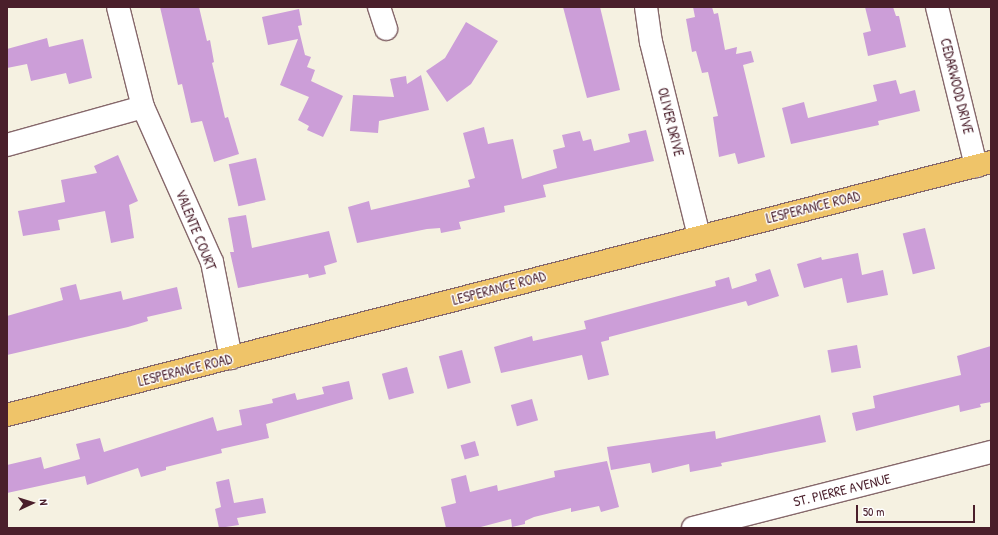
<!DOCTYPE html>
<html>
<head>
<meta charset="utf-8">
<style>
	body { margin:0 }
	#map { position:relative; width:998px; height:535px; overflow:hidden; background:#f5f1e1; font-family:"Patrick Hand",sans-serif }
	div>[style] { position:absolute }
	.building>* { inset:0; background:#cc9ed8; transform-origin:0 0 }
	.roads { filter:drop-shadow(1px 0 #86686b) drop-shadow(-1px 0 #86686b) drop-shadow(0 1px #86686b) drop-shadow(0 -1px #86686b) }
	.minor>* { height:22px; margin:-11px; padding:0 11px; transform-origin:11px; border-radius:11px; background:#fff }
	.major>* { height:22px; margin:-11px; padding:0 11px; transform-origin:11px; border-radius:11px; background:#efc469 }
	span { translate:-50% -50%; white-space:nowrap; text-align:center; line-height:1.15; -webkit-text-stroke:3px #fff; paint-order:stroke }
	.street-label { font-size:14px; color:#4a1f2b }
	.frame { position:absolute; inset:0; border:8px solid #4a1f2b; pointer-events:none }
	.north { position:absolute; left:12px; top:483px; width:40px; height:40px; -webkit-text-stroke:3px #fff; paint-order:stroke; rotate:86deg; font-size:11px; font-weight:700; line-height:16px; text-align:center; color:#4a1f2b }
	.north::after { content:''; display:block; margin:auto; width:14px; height:18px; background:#4a1f2b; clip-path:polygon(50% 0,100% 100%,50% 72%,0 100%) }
	.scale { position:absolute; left:856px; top:505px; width:119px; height:18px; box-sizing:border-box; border:2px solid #4a1f2b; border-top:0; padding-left:5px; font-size:12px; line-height:14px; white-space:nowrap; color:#4a1f2b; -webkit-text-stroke:3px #fff; paint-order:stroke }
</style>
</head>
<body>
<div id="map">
	<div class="building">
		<div style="clip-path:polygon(160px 7px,199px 7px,207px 41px,210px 40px,214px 62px,212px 63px,225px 118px,228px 117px,239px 154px,214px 162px,202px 121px,191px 123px,182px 84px,178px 85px)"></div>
		<div style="clip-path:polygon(563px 7px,600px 7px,620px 90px,587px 98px)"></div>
		<div style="clip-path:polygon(693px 7px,712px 7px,714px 14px,718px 13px,725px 50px,737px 47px,736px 54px,751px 51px,754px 62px,743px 65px,765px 157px,738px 164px,735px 153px,719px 157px,713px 117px,718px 116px,708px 72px,702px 73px,696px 51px,692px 52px,686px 19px,695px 17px)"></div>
		<div style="clip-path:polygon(865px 7px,893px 7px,896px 16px,899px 16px,906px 47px,868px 56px,863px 33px,871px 31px)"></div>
		<div style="clip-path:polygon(299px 9px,302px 25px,298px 26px,305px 55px,311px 57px,307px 67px,315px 70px,311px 81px,343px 96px,323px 137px,307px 130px,309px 126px,298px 120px,309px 97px,280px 85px,298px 39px,268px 45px,262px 17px)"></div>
		<div style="clip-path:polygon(466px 22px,498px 41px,471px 84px,447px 102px,426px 71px,445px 58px)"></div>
		<div style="clip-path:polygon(47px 38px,49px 47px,83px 39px,92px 78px,69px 84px,66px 73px,31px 81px,27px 64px,7px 68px,7px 49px)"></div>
		<div style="clip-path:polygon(421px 75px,429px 110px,379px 121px,378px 133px,350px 131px,353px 95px,394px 97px,390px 79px,406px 76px,407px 84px)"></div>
		<div style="clip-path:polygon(896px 80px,900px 94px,915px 90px,920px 111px,878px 121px,879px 125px,791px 144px,782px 108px,804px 102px,808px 118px,877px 101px,873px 85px)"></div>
		<div style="clip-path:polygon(484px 127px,488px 144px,513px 139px,522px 179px,557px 168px,553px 150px,565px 147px,562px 135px,580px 131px,583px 141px,591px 139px,594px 151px,630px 142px,628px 134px,646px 130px,654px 161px,543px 185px,546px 197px,504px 206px,505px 212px,459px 222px,461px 229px,441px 233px,440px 228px,427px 229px,357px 243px,348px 207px,369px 201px,371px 210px,470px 187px,468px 180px,475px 178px,463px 133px)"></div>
		<div style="clip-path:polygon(118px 155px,138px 201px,129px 205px,134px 238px,111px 243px,105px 211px,58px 220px,60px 230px,23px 236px,18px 211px,65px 202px,61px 180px,97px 173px,94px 166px)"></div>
		<div style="left:256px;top:158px;width:43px;height:28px;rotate:77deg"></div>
		<div style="clip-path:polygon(246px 215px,252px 248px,329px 231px,337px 262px,324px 266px,326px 274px,309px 278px,308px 274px,238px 288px,230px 252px,234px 252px,228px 218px)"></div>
		<div style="left:925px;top:228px;width:42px;height:23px;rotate:76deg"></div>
		<div style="clip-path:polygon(858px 253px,862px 275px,883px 270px,888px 295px,847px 303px,842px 278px,804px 288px,797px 264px,821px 257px,822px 260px)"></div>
		<div style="clip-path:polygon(770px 269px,779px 296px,748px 306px,746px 301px,693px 315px,609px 337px,609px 340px,601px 342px,609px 375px,588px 380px,582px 355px,501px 373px,494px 347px,532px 336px,533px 341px,586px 329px,584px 321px,716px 286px,715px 281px,729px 277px,732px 289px,757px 281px,755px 274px)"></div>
		<div style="clip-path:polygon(76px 284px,80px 300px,121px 291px,123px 300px,177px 287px,182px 309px,147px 317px,148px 321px,128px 327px,7px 355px,7px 316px,63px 300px,60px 288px)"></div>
		<div style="left:857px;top:345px;width:23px;height:30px;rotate:80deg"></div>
		<div style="clip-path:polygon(991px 346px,991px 402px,980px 404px,981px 407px,960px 412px,959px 405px,856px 431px,852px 413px,875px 408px,873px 396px,961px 375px,957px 356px)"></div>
		<div style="left:462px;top:350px;width:34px;height:24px;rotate:75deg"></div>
		<div style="left:407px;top:367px;width:27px;height:26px;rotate:75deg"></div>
		<div style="clip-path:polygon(349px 381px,353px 399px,266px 424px,269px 438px,221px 449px,222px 453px,166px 467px,166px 470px,141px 477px,138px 468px,87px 485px,85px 476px,7px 493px,7px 465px,41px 457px,44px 469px,80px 459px,76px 444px,100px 438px,104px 452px,213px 417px,217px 431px,242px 425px,239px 410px,273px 403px,272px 399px,295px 393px,297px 400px,324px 394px,322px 387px)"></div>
		<div style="left:532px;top:399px;width:22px;height:22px;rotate:74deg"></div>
		<div style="clip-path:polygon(820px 415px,826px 442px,721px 463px,722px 466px,690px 472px,689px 464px,652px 473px,650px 463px,611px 470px,607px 447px,715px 431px,716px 439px)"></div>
		<div style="left:475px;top:441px;width:15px;height:15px;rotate:74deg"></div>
		<div style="clip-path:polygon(607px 461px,619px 507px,601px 512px,599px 506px,571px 512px,571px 508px,534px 517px,525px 521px,525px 524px,512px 527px,511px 519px,477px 528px,446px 528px,441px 507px,456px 503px,451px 479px,466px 475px,470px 492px,497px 485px,498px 491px,555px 477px,554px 471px)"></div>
		<div style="clip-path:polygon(229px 479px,234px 503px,263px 498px,266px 513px,237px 518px,239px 525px,219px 528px,215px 509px,221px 507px,216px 482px)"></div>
	</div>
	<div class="roads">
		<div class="minor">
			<div style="left:118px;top:7px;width:103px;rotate:76deg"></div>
			<div style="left:143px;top:107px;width:170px;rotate:66deg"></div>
			<div style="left:212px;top:262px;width:98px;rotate:78.8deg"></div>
			<div style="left:379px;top:7px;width:23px;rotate:72deg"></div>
			<div style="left:646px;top:7px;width:35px;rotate:82deg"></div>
			<div style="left:651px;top:42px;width:200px;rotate:76.1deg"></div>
			<div style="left:937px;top:7px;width:164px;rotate:76.2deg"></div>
			<div style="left:7px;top:145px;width:141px;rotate:-15.6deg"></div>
			<div style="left:693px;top:528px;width:308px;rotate:-14.3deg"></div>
		</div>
		<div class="major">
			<div style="left:7px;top:415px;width:1016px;rotate:-14.42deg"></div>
		</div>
	</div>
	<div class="street-label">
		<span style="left:957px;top:86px;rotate:76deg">CEDARWOOD DRIVE</span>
		<span style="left:671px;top:122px;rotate:76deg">OLIVER DRIVE</span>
		<span style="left:813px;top:207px;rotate:-14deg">LESPERANCE ROAD</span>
		<span style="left:196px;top:230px;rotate:68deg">VALENTE COURT</span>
		<span style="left:499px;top:288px;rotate:-15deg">LESPERANCE ROAD</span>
		<span style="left:185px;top:370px;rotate:-14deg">LESPERANCE ROAD</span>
		<span style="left:842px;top:490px;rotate:-14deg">ST. PIERRE AVENUE</span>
	</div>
	<div class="frame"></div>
	<div class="north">N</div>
	<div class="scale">50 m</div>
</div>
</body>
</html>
